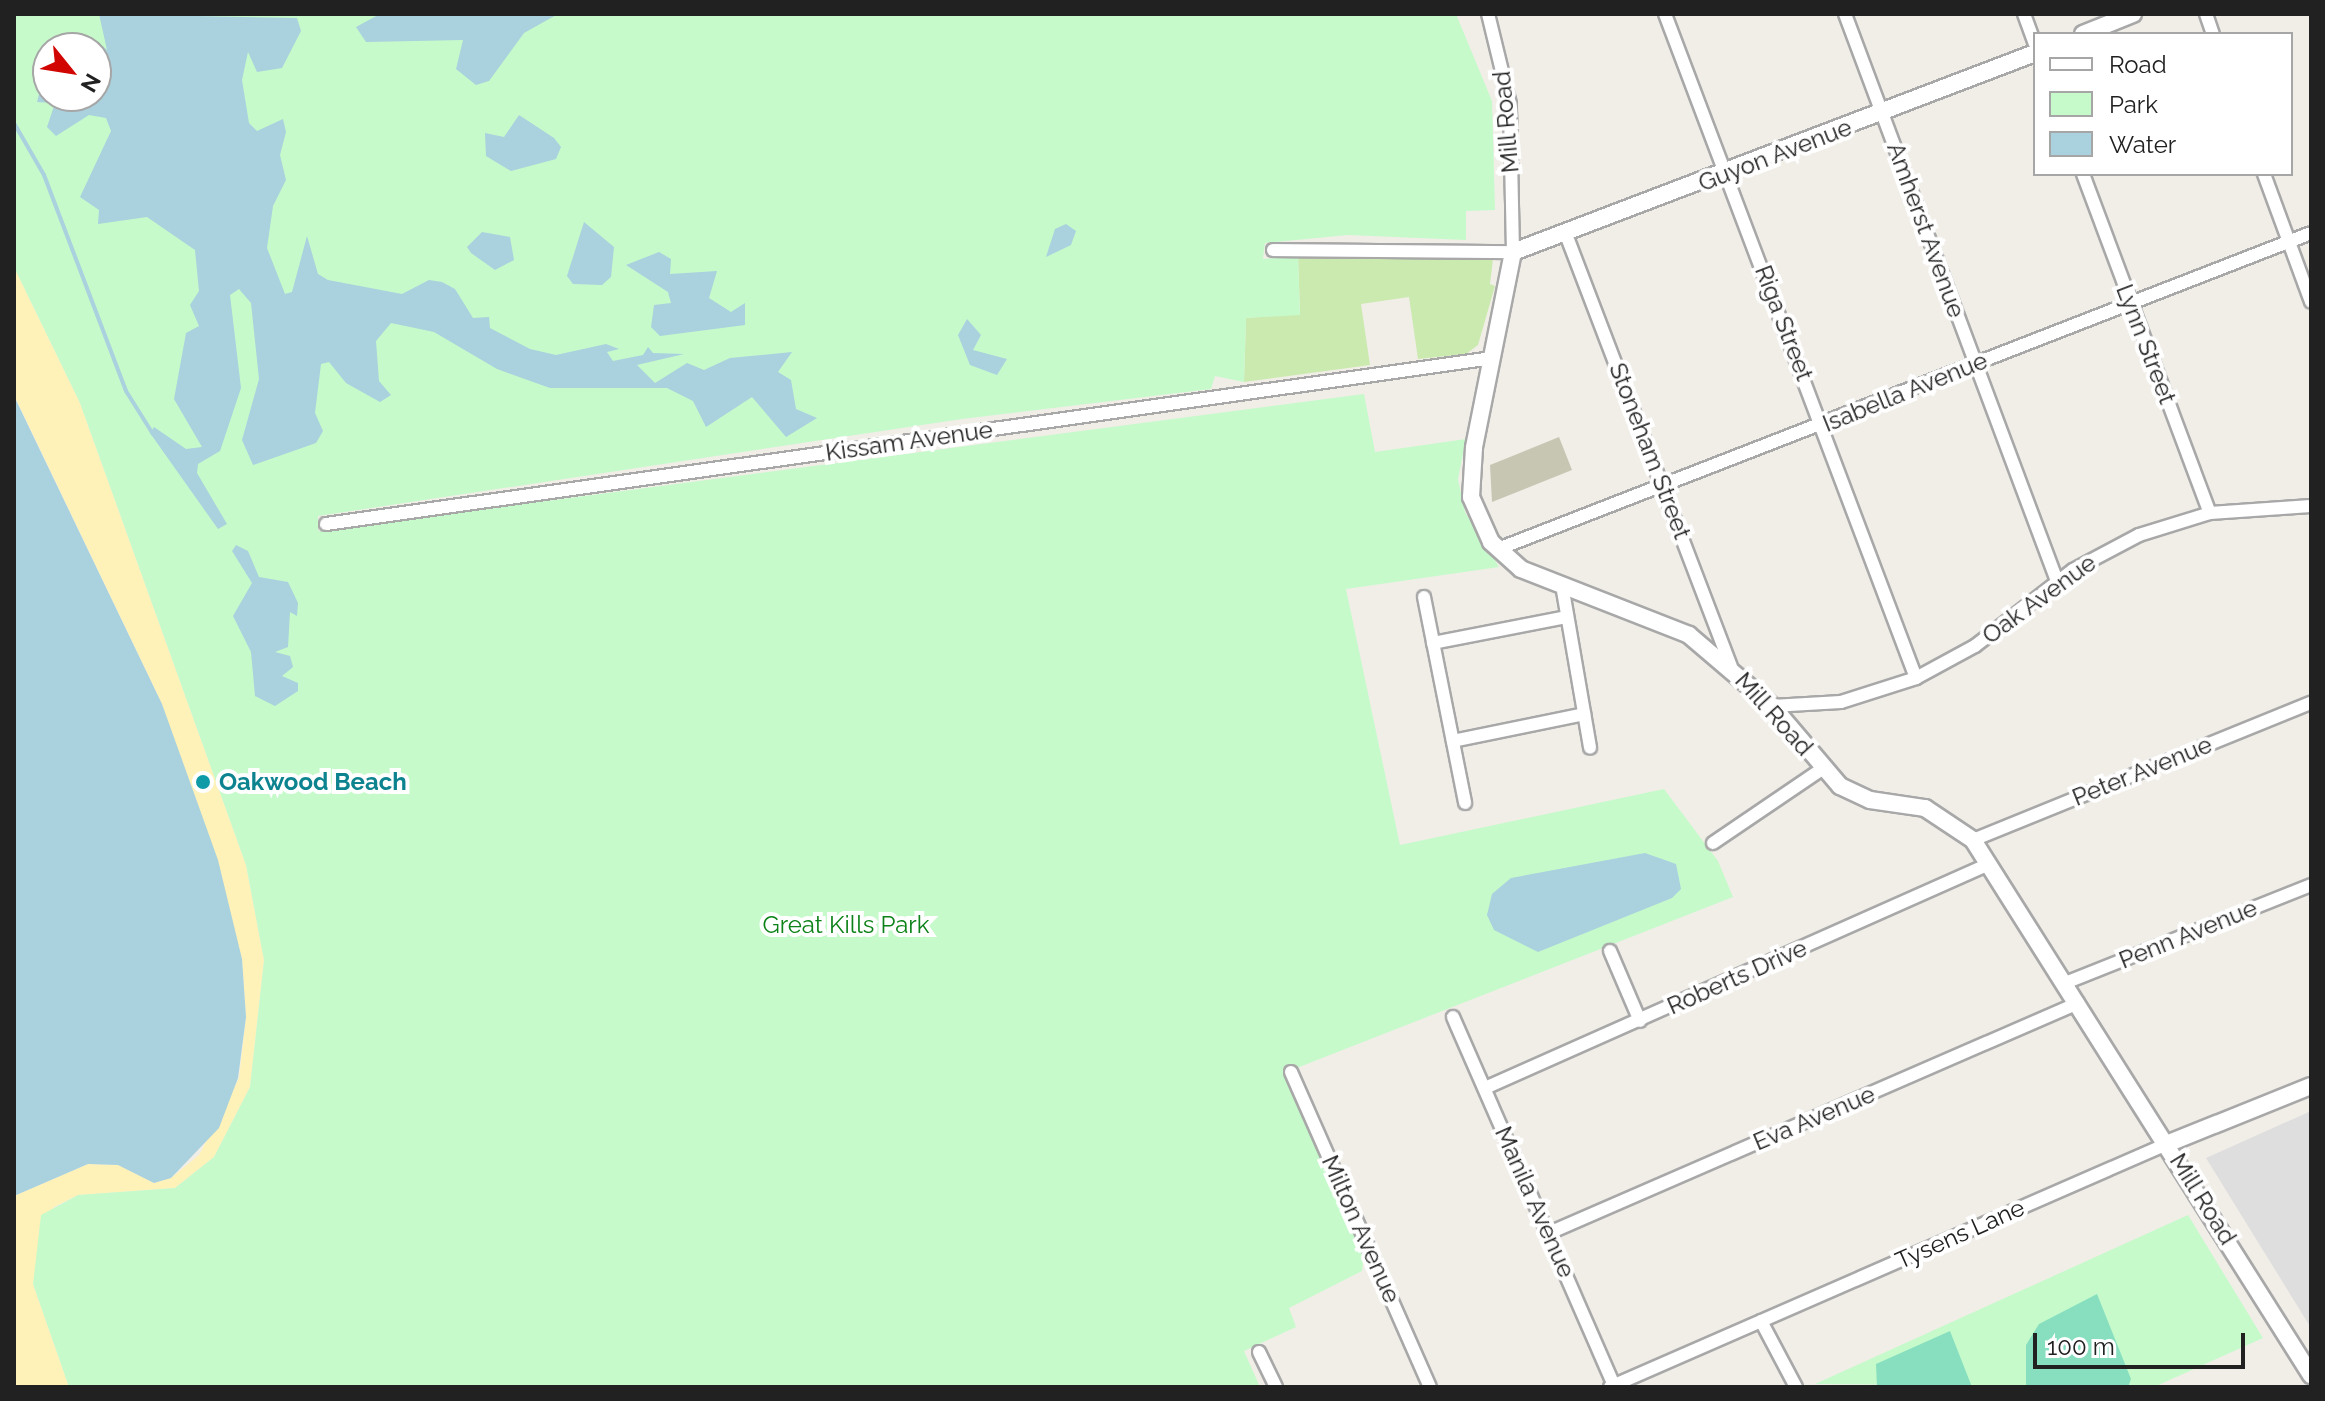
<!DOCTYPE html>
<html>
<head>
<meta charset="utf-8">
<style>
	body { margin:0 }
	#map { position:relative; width:2325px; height:1401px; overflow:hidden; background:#f1eee8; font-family:Raleway,sans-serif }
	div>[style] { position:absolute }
	.residential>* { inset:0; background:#dfdede }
	.construction>* { inset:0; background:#c6c6b3 }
	.grass>* { inset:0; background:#cbeaaf }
	.sand>* { inset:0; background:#fff2b8 }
	.park>* { inset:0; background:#c6facb }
	.pitch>* { inset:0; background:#87dfbf }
	.water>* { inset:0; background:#a9d1de }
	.stream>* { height:4px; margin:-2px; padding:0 2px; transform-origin:2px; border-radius:2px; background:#a9d1de }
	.roads { filter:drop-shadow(2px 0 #a8a8a8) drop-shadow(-2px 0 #a8a8a8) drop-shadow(0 2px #a8a8a8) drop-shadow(0 -2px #a8a8a8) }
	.minor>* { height:12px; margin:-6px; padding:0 6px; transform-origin:6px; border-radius:6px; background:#fff }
	.tertiary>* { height:16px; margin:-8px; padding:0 8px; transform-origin:8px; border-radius:8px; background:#fff }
	.dots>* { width:22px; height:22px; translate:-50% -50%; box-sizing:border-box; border:4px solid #fff; border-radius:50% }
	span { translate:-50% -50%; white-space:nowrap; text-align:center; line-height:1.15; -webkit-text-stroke:8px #fff; paint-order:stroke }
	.street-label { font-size:24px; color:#212121 }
	.culture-label { font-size:24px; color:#0d838f; font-weight:700 }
	.left { translate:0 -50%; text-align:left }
	.park-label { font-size:24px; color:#0c8218 }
	.frame { position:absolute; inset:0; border:16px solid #212121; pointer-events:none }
	.legend { position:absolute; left:2033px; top:32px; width:260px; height:144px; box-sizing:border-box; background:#fff; border:2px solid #a6a6a6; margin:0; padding:10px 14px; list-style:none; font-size:24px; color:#212121 }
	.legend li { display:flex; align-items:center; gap:16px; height:40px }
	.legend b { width:40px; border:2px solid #a6a6a6 }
	.north { position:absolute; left:32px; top:32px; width:80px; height:80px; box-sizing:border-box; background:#fff; border:2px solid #a6a6a6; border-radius:50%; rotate:120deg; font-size:22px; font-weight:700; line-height:32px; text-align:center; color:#212121 }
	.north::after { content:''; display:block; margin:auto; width:28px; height:36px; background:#d10501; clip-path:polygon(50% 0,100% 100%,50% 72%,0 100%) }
	.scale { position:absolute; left:2033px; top:1333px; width:212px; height:36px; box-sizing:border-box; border:4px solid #212121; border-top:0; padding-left:10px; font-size:24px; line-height:28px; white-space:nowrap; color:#212121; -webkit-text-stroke:6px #fff; paint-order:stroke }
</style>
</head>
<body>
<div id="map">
	<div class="residential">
		<div style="clip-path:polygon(2311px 1111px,2311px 1328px,2206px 1158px)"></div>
	</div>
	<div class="construction">
		<div style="clip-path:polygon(1559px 437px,1572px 470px,1492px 502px,1490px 465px)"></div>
	</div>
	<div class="grass">
		<div style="clip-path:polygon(1298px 256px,1493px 259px,1490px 284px,1495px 286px,1478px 345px,1466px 354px,1418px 359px,1409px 297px,1361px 304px,1370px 365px,1244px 382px,1246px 318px,1300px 314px)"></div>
	</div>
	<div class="sand">
		<div style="clip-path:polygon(14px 267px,80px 403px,246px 865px,264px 960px,250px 1087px,214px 1157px,175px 1188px,78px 1195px,54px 1207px,44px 1223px,33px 1284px,69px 1387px,14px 1387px,14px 1196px,88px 1164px,118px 1165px,154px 1183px,171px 1178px,199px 1155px,239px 1078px,246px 1017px,242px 959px,162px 704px,14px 395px)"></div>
	</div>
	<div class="park">
		<div style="clip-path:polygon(evenodd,14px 14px,1456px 14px,1492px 101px,1495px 210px,1466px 211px,1466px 240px,1348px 235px,1265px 243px,1263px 259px,1298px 256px,1300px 315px,1246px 318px,1244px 382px,1215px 376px,1211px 389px,962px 419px,318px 516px,318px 531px,1364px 394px,1375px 452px,1466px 439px,1458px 479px,1465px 512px,1499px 567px,1346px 589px,1400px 845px,1664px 789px,1718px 861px,1733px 897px,1284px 1073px,1364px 1255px,1362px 1271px,1289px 1308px,1296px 1327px,1244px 1351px,1260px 1387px,69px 1387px,33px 1284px,41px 1215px,78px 1195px,175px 1188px,214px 1157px,250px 1087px,264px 960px,246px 865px,80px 403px,14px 267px,14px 14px,48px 48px,96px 48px,96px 96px,48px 96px,48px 48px)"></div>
		<div style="clip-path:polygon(2188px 1215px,2263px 1338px,2154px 1387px,1815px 1384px)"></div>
	</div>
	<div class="pitch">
		<div style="clip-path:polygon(2097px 1294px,2131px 1379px,2128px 1387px,2026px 1387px,2026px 1345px,2039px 1324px)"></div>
		<div style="clip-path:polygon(1950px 1331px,1972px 1387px,1877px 1387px,1876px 1364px)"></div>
	</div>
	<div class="water">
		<div style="clip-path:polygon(99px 14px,297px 18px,301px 31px,282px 68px,257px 72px,248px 52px,242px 80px,249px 123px,257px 131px,283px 119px,286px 132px,280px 155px,286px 180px,273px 206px,267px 248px,285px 294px,292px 292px,307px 236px,318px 274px,328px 280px,402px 294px,429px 280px,442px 282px,455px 289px,473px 318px,489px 317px,490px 328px,530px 349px,556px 355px,606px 344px,619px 349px,607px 352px,613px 361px,643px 355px,648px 347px,653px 353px,684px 354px,637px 365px,655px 383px,687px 363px,704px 370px,730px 358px,792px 352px,778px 372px,791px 380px,796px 409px,817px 418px,786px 437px,752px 397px,706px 427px,693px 401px,667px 388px,550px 388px,497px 369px,434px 332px,391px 323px,376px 341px,379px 381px,391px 395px,380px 402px,346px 383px,329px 362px,321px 364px,315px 413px,323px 431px,316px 443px,253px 465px,242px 440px,259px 379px,251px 303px,239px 289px,230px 295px,241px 388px,220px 451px,198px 464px,197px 473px,227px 524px,218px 529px,150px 433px,154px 427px,186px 449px,202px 447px,174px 399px,186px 333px,199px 326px,190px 305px,199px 291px,195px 250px,147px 217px,98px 224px,99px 210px,80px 197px,111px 131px,106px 118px,89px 115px,56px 136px,47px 127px,55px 103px,37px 102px,48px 60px,48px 96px,96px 96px,96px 48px,83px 48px,98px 42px,107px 50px)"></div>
		<div style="clip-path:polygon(380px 14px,558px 14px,524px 33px,489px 81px,476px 85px,456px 69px,463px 40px,366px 42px,356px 27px)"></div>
		<div style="clip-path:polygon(519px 115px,554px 138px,561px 147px,556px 159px,511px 171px,486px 156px,485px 133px,504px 137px)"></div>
		<div style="clip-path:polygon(584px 222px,614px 247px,611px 277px,602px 285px,573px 284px,567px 276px)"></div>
		<div style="clip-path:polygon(1066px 224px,1076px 231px,1071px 245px,1046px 257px,1055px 229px)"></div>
		<div style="clip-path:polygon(482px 232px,510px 237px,514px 260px,495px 270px,471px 253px,467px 247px)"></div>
		<div style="clip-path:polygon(659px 252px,671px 259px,670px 274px,717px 271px,709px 298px,731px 312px,745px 303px,745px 325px,660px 336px,651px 327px,654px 305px,671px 303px,668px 292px,626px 265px)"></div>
		<div style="clip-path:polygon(967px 319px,981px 335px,973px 350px,1007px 359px,997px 375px,970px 365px,958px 335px)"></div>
		<div style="clip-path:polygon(14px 396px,162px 704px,218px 860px,242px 959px,246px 1017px,238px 1078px,219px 1128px,171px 1178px,154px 1183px,118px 1165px,88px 1164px,14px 1196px)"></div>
		<div style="clip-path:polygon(236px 545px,248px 551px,259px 577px,288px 582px,298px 603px,297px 616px,290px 612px,288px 647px,275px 652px,290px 656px,293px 667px,282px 676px,298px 683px,298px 691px,275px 706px,255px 696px,251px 652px,233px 616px,252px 583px,232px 551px)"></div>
		<div style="clip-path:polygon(1645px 853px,1676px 864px,1681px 889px,1672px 898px,1538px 952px,1494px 930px,1487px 915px,1492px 894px,1511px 878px)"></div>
	</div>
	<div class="stream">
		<div style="left:14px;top:123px;width:60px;rotate:60deg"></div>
		<div style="left:44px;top:175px;width:231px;rotate:69.2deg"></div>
		<div style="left:126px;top:391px;width:51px;rotate:57.9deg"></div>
	</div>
	<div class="roads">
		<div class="minor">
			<div style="left:1665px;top:14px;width:710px;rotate:69.29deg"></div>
			<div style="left:1845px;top:14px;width:605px;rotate:69.5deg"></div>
			<div style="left:2024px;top:14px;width:32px;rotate:70deg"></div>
			<div style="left:2206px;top:14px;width:21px;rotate:71deg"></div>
			<div style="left:2083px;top:174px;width:362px;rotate:69.5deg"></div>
			<div style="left:2264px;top:174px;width:136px;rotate:69.8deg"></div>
			<div style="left:1567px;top:237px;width:459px;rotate:69.1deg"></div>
			<div style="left:1273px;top:250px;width:240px;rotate:0.5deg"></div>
			<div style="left:1513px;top:252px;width:148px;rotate:-91.2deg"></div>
			<div style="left:1510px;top:104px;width:93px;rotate:-103.7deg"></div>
			<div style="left:326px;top:524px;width:1178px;rotate:-8.1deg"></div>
			<div style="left:1498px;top:549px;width:872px;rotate:-21.24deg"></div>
			<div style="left:1563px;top:591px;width:159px;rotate:80.2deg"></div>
			<div style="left:1424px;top:597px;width:210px;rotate:78.7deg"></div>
			<div style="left:1433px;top:643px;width:136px;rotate:-11deg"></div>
			<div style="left:1772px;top:706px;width:69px;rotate:-3.3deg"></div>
			<div style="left:1841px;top:702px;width:79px;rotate:-17.7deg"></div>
			<div style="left:1916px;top:678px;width:67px;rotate:-28.5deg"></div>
			<div style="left:1975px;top:646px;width:124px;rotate:-37.8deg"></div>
			<div style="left:2073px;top:570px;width:75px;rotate:-27.9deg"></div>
			<div style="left:2139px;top:535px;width:74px;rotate:-17.2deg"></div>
			<div style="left:2210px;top:513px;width:101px;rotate:-4deg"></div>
			<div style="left:1453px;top:741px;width:134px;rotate:-11.6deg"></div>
			<div style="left:1973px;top:840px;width:365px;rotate:-22.1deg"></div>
			<div style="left:1713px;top:843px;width:132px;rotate:-34.2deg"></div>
			<div style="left:1610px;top:951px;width:76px;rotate:66.8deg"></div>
			<div style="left:2065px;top:983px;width:265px;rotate:-21.7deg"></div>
			<div style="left:1453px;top:1017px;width:404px;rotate:66.4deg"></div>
			<div style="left:1291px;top:1072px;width:344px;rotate:66.2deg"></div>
			<div style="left:1485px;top:1088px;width:552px;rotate:-23.96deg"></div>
			<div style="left:1549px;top:1233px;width:577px;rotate:-23.5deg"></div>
			<div style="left:1761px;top:1321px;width:75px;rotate:62.1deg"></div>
			<div style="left:1259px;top:1352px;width:39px;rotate:64deg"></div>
			<div style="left:1610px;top:1387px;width:610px;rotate:-23.58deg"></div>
		</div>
		<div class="tertiary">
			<div style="left:2083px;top:34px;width:54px;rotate:-21.8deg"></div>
			<div style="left:2035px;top:53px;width:559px;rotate:159.13deg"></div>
			<div style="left:1513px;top:252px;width:200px;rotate:101.3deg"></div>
			<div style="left:1474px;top:448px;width:49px;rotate:93.5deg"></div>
			<div style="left:1471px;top:497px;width:49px;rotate:66deg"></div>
			<div style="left:1491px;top:542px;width:40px;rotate:42deg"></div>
			<div style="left:1521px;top:569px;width:180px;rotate:21.4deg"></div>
			<div style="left:1689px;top:635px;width:109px;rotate:40.5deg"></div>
			<div style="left:1772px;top:706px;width:105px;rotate:49.6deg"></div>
			<div style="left:1840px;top:786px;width:33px;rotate:25deg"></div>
			<div style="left:1870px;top:800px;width:56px;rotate:8.3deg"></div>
			<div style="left:1925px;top:808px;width:58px;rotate:33.7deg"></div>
			<div style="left:1973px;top:840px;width:633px;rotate:57.72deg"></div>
			<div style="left:2169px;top:1143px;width:153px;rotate:-21.9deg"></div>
		</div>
	</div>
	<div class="dots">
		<div style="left:203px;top:782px;background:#0f9aa8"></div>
	</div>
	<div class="street-label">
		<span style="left:1506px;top:122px;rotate:-95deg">Mill Road</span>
		<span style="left:1775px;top:155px;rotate:-21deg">Guyon Avenue</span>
		<span style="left:1926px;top:230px;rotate:70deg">Amherst Avenue</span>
		<span style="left:1784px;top:323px;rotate:69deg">Riga Street</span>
		<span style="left:2146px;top:344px;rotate:69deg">Lynn Street</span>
		<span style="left:1905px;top:392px;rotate:-22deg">Isabella Avenue</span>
		<span style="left:909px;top:441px;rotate:-8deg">Kissam Avenue</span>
		<span style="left:1650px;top:451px;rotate:69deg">Stoneham Street</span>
		<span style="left:2039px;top:599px;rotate:-36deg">Oak Avenue</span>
		<span style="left:1774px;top:714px;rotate:48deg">Mill Road</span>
		<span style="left:2142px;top:771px;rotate:-22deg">Peter Avenue</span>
		<span style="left:2188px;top:934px;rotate:-22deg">Penn Avenue</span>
		<span style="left:1737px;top:977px;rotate:-24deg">Roberts Drive</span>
		<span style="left:1814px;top:1118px;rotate:-23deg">Eva Avenue</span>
		<span style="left:2203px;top:1199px;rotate:58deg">Mill Road</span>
		<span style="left:1535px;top:1202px;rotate:66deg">Manila Avenue</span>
		<span style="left:1361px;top:1229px;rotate:66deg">Milton Avenue</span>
		<span style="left:1960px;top:1234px;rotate:-24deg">Tysens Lane</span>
	</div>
	<div class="culture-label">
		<span class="left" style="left:219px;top:782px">Oakwood Beach</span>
	</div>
	<div class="park-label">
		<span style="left:846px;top:925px">Great Kills Park</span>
	</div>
	<div class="frame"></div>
	<ul class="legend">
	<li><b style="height:10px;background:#fff"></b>Road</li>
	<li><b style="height:22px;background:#c6facb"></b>Park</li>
	<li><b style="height:22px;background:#a9d1de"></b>Water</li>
	</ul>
	<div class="north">N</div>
	<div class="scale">100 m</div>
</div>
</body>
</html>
